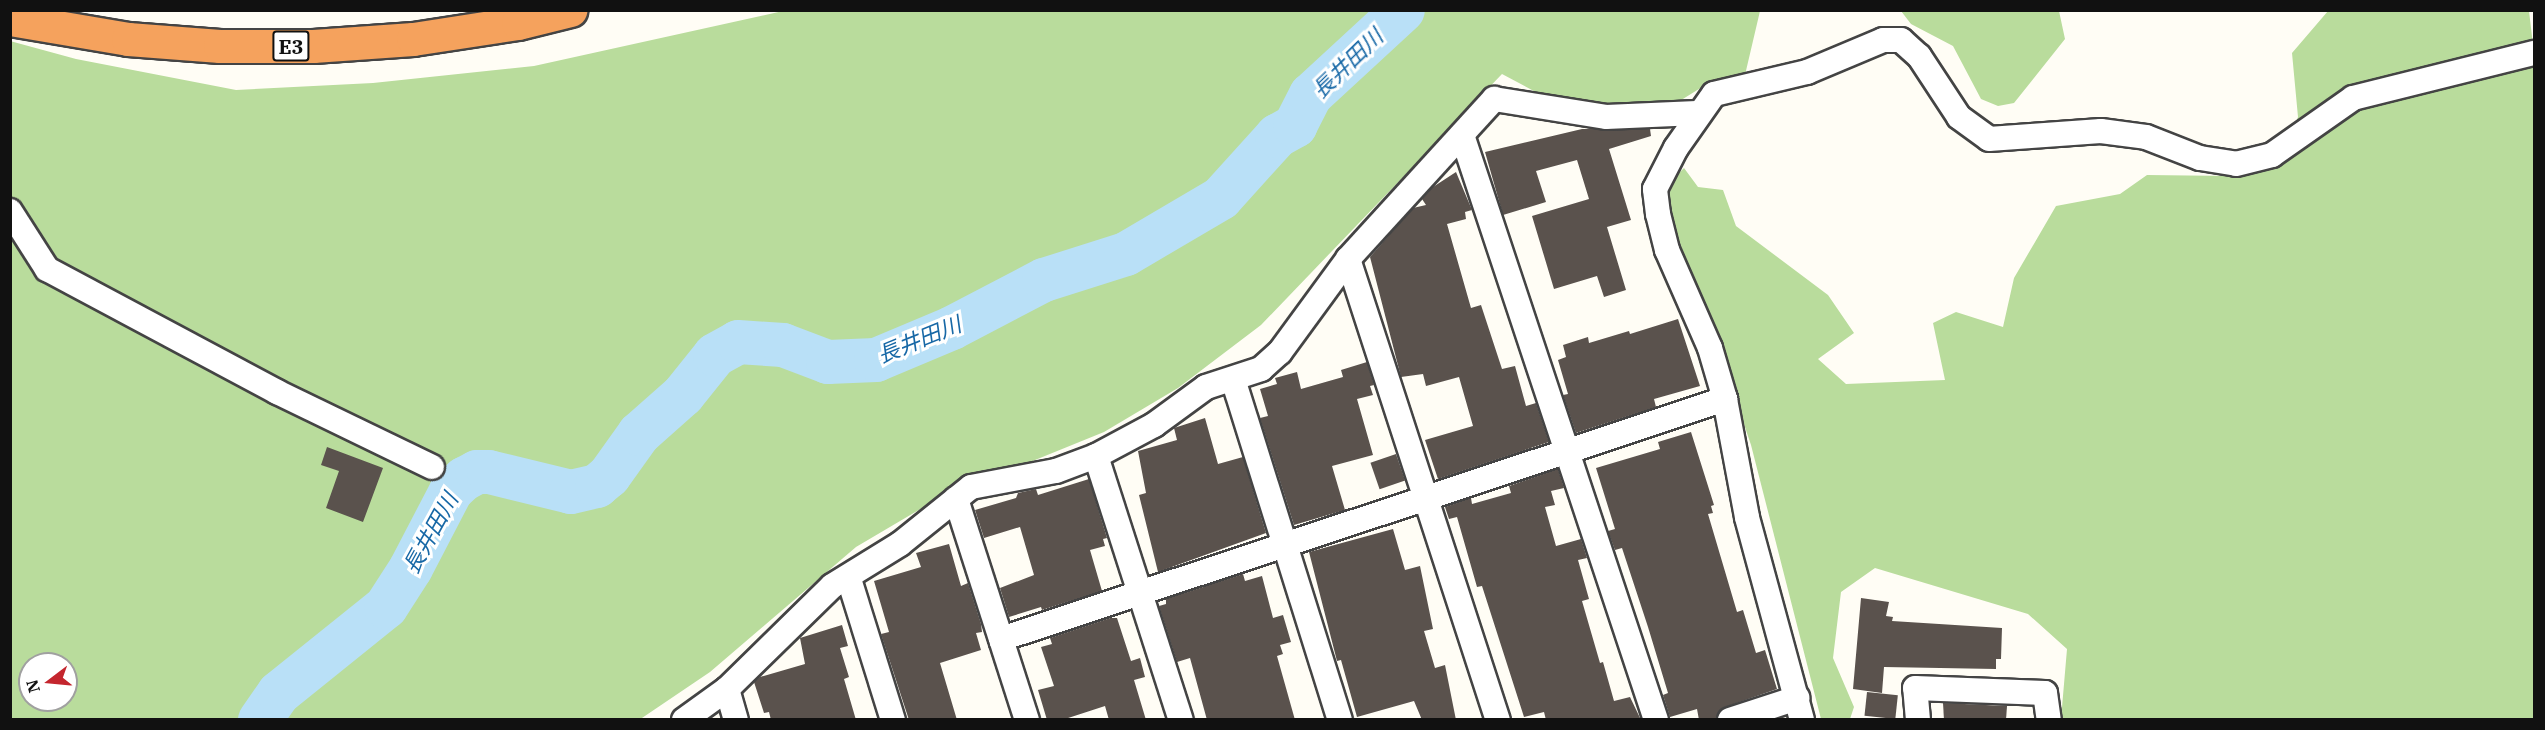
<!DOCTYPE html>
<html>
<head>
<meta charset="utf-8">
<style>
	body { margin:0 }
	#map { position:relative; width:2545px; height:730px; overflow:hidden; background:#fffdf5; font-family:"IBM Plex Serif","Noto Sans JP",serif }
	div>[style] { position:absolute }
	.forest>* { inset:0; background:#b9dc9c }
	.river>* { height:44px; margin:-22px; padding:0 22px; transform-origin:22px; border-radius:22px; background:#b9e0f7 }
	.building>* { inset:0; background:#5a524d; transform-origin:0 0 }
	.roads { filter:drop-shadow(2px 0 #444) drop-shadow(-2px 0 #444) drop-shadow(0 2px #444) drop-shadow(0 -2px #444) }
	.minor>* { height:24px; margin:-12px; padding:0 12px; transform-origin:12px; border-radius:12px; background:#fff }
	.motorway>* { height:33px; margin:-16.5px; padding:0 16.5px; transform-origin:16.5px; border-radius:16.5px; background:#f5a25d }
	span { translate:-50% -50%; white-space:nowrap; text-align:center; line-height:1.15; -webkit-text-stroke:6px #fff; paint-order:stroke }
	.shield-label span { padding:2px 4px; background:#fff; border:2px solid; border-radius:4px; -webkit-text-stroke-width:0 }
	.shield-label { font-size:20px; color:#111; font-weight:700 }
	.water-label { font-size:22px; color:#1768a6; font-style:italic }
	.frame { position:absolute; inset:0; border:12px solid #111; pointer-events:none }
	.north { position:absolute; left:18px; top:652px; width:60px; height:60px; box-sizing:border-box; background:#fff; border:2px solid #a0a0a0; border-radius:50%; rotate:254deg; font-size:16px; font-weight:700; line-height:24px; text-align:center; color:#111 }
	.north::after { content:''; display:block; margin:auto; width:21px; height:27px; background:#c4262e; clip-path:polygon(50% 0,100% 100%,50% 72%,0 100%) }
</style>
</head>
<body>
<div id="map">
	<div class="forest">
		<div style="clip-path:polygon(evenodd,783px 11px,1760px 11px,1745px 75px,1707px 84px,1678px 102px,1646px 107px,1560px 105px,1502px 74px,1261px 325px,1178px 388px,1104px 432px,934px 501px,856px 547px,710px 672px,639px 720px,11px 719px,10px 41px,76px 59px,236px 90px,373px 83px,534px 66px,783px 11px,30px 664px,66px 664px,66px 700px,30px 700px,30px 664px)"></div>
		<div style="clip-path:polygon(1901px 11px,2059px 11px,2065px 39px,2014px 103px,1998px 106px,1981px 99px,1953px 46px,1911px 24px)"></div>
		<div style="clip-path:polygon(2328px 11px,2529px 11px,2534px 53px,2534px 719px,2061px 719px,2067px 649px,2028px 614px,1875px 568px,1841px 592px,1833px 658px,1854px 707px,1850px 719px,1821px 719px,1751px 445px,1704px 305px,1675px 251px,1666px 186px,1684px 168px,1698px 187px,1723px 190px,1736px 226px,1828px 295px,1854px 333px,1818px 359px,1846px 384px,1945px 380px,1933px 323px,1956px 312px,2003px 327px,2014px 278px,2056px 206px,2120px 194px,2147px 175px,2230px 176px,2282px 156px,2298px 117px,2292px 53px)"></div>
	</div>
	<div class="river">
		<div style="left:260px;top:720px;width:33px;rotate:-55deg"></div>
		<div style="left:279px;top:693px;width:137px;rotate:-38.8deg"></div>
		<div style="left:386px;top:607px;width:46px;rotate:-57.3deg"></div>
		<div style="left:411px;top:568px;width:87px;rotate:-62.5deg"></div>
		<div style="left:451px;top:491px;width:18px;rotate:-43deg"></div>
		<div style="left:464px;top:479px;width:15px;rotate:-28deg"></div>
		<div style="left:477px;top:472px;width:12px"></div>
		<div style="left:489px;top:472px;width:84px;rotate:13.7deg"></div>
		<div style="left:571px;top:492px;width:27px;rotate:-13deg"></div>
		<div style="left:597px;top:486px;width:16px;rotate:-40deg"></div>
		<div style="left:609px;top:476px;width:52px;rotate:-54.5deg"></div>
		<div style="left:639px;top:434px;width:59px;rotate:-41.6deg"></div>
		<div style="left:683px;top:395px;width:51px;rotate:-51.3deg"></div>
		<div style="left:715px;top:355px;width:26px;rotate:-29deg"></div>
		<div style="left:738px;top:342px;width:45px;rotate:3.8deg"></div>
		<div style="left:783px;top:345px;width:48px;rotate:20.7deg"></div>
		<div style="left:828px;top:362px;width:48px;rotate:-2.4deg"></div>
		<div style="left:876px;top:360px;width:82px;rotate:-22.8deg"></div>
		<div style="left:952px;top:328px;width:104px;rotate:-27.6deg"></div>
		<div style="left:1044px;top:280px;width:86px;rotate:-17.6deg"></div>
		<div style="left:1126px;top:254px;width:110px;rotate:-30.5deg"></div>
		<div style="left:1221px;top:198px;width:84px;rotate:-47.9deg"></div>
		<div style="left:1277px;top:136px;width:21px;rotate:-29deg"></div>
		<div style="left:1295px;top:126px;width:35px;rotate:-63deg"></div>
		<div style="left:1311px;top:95px;width:125px;rotate:-42.7deg"></div>
	</div>
	<div class="building">
		<div style="clip-path:polygon(1582px 129px,1650px 129px,1651px 136px,1609px 149px,1631px 220px,1607px 227px,1626px 290px,1604px 297px,1597px 276px,1554px 289px,1532px 216px,1589px 199px,1577px 160px,1536px 171px,1546px 202px,1503px 215px,1485px 152px)"></div>
		<div style="clip-path:polygon(1456px 172px,1472px 210px,1465px 212px,1466px 219px,1447px 224px,1471px 308px,1481px 305px,1502px 369px,1515px 366px,1526px 406px,1536px 403px,1549px 442px,1438px 479px,1425px 440px,1473px 426px,1459px 377px,1426px 386px,1423px 374px,1401px 377px,1370px 257px,1413px 208px,1426px 205px,1422px 199px,1433px 187px)"></div>
		<div style="clip-path:polygon(1678px 319px,1700px 386px,1654px 399px,1656px 407px,1576px 433px,1563px 395px,1568px 394px,1558px 360px,1566px 357px,1563px 345px,1588px 337px,1589px 343px,1629px 331px,1630px 334px)"></div>
		<div style="clip-path:polygon(1367px 362px,1374px 385px,1370px 386px,1373px 395px,1357px 399px,1373px 455px,1332px 466px,1345px 510px,1294px 525px,1260px 418px,1268px 416px,1260px 389px,1277px 384px,1275px 378px,1297px 372px,1301px 389px,1343px 377px,1341px 370px)"></div>
		<div style="clip-path:polygon(1205px 418px,1218px 464px,1243px 457px,1266px 533px,1158px 572px,1139px 495px,1146px 493px,1138px 451px,1177px 440px,1174px 428px)"></div>
		<div style="clip-path:polygon(1691px 432px,1714px 505px,1711px 506px,1713px 513px,1708px 514px,1737px 612px,1743px 610px,1756px 653px,1765px 650px,1777px 689px,1725px 707px,1716px 720px,1699px 720px,1697px 709px,1670px 717px,1663px 695px,1668px 693px,1648px 627px,1622px 548px,1615px 550px,1608px 531px,1615px 529px,1596px 468px,1660px 449px,1658px 442px)"></div>
		<div style="clip-path:polygon(327px 447px,383px 468px,363px 522px,326px 508px,339px 471px,321px 465px)"></div>
		<div style="left:1396px;top:454px;width:28px;height:27px;rotate:71deg"></div>
		<div style="clip-path:polygon(1558px 469px,1564px 488px,1551px 491px,1555px 505px,1545px 507px,1556px 546px,1581px 539px,1587px 558px,1578px 560px,1589px 599px,1582px 601px,1600px 663px,1603px 662px,1614px 701px,1630px 697px,1641px 720px,1546px 720px,1544px 712px,1524px 717px,1482px 586px,1477px 587px,1457px 517px,1449px 519px,1445px 507px,1471px 498px,1472px 504px,1511px 493px,1509px 486px)"></div>
		<div style="clip-path:polygon(1089px 479px,1107px 538px,1103px 539px,1105px 546px,1090px 550px,1102px 591px,1042px 610px,1041px 607px,1009px 617px,1000px 588px,1034px 575px,1020px 527px,984px 538px,975px 510px,1016px 498px,1018px 493px,1036px 489px,1038px 495px)"></div>
		<div style="clip-path:polygon(1393px 529px,1405px 570px,1420px 566px,1433px 629px,1424px 631px,1435px 668px,1445px 665px,1456px 720px,1422px 720px,1414px 701px,1357px 717px,1341px 660px,1337px 661px,1309px 552px)"></div>
		<div style="clip-path:polygon(949px 544px,961px 586px,968px 583px,981px 624px,982px 632px,976px 633px,981px 650px,940px 663px,957px 720px,909px 720px,881px 634px,889px 632px,874px 581px,921px 567px,916px 553px)"></div>
		<div style="clip-path:polygon(1243px 574px,1245px 581px,1262px 576px,1273px 618px,1283px 615px,1291px 642px,1280px 645px,1283px 654px,1277px 656px,1295px 720px,1207px 720px,1190px 658px,1177px 662px,1159px 606px,1166px 604px,1166px 599px)"></div>
		<div style="clip-path:polygon(1861px 598px,1889px 602px,1886px 616px,1893px 617px,1892px 621px,2002px 628px,2001px 659px,1996px 659px,1996px 669px,1884px 667px,1882px 693px,1853px 689px)"></div>
		<div style="clip-path:polygon(1110px 618px,1117px 618px,1131px 661px,1140px 658px,1145px 677px,1134px 680px,1146px 720px,1109px 720px,1105px 706px,1062px 720px,1047px 720px,1038px 690px,1054px 686px,1041px 647px,1052px 644px,1050px 638px)"></div>
		<div style="clip-path:polygon(842px 625px,848px 646px,840px 648px,849px 677px,844px 679px,856px 720px,771px 720px,769px 712px,764px 713px,754px 682px,760px 677px,805px 664px,800px 638px)"></div>
		<div style="left:1867px;top:692px;width:31px;height:24px;rotate:6deg"></div>
		<div style="clip-path:polygon(1943px 703px,2007px 706px,2006px 720px,1944px 720px)"></div>
	</div>
	<div class="roads">
		<div class="minor">
			<div style="left:1462px;top:135px;width:616px;rotate:71.65deg"></div>
			<div style="left:10px;top:211px;width:69px;rotate:57.5deg"></div>
			<div style="left:47px;top:269px;width:261px;rotate:28.1deg"></div>
			<div style="left:277px;top:392px;width:172px;rotate:25.8deg"></div>
			<div style="left:1348px;top:259px;width:485px;rotate:72deg"></div>
			<div style="left:1233px;top:379px;width:357px;rotate:72.6deg"></div>
			<div style="left:1096px;top:456px;width:277px;rotate:72.2deg"></div>
			<div style="left:956px;top:499px;width:232px;rotate:72.2deg"></div>
			<div style="left:849px;top:579px;width:148px;rotate:72.7deg"></div>
			<div style="left:1001px;top:639px;width:763px;rotate:-18.34deg"></div>
			<div style="left:727px;top:689px;width:32px;rotate:74deg"></div>
			<div style="left:684px;top:720px;width:53px;rotate:-35.8deg"></div>
			<div style="left:727px;top:689px;width:147px;rotate:-44.4deg"></div>
			<div style="left:832px;top:586px;width:80px;rotate:-31.7deg"></div>
			<div style="left:900px;top:544px;width:91px;rotate:-38.8deg"></div>
			<div style="left:971px;top:487px;width:86px;rotate:-10.7deg"></div>
			<div style="left:1056px;top:471px;width:43px;rotate:-20.6deg"></div>
			<div style="left:1096px;top:456px;width:66px;rotate:-28.1deg"></div>
			<div style="left:1154px;top:425px;width:64px;rotate:-36.2deg"></div>
			<div style="left:1206px;top:387px;width:58px;rotate:-18.1deg"></div>
			<div style="left:1261px;top:369px;width:25px;rotate:-42deg"></div>
			<div style="left:1280px;top:352px;width:115px;rotate:-53.8deg"></div>
			<div style="left:1348px;top:259px;width:217px;rotate:-47.6deg"></div>
			<div style="left:1494px;top:99px;width:113px;rotate:9.1deg"></div>
			<div style="left:1606px;top:117px;width:91px;rotate:-2.5deg"></div>
			<div style="left:1730px;top:720px;width:71px;rotate:-18.2deg"></div>
			<div style="left:1802px;top:720px;width:210px;rotate:-105.2deg"></div>
			<div style="left:1747px;top:517px;width:120px;rotate:-100.6deg"></div>
			<div style="left:1725px;top:399px;width:53px;rotate:-106.4deg"></div>
			<div style="left:1710px;top:348px;width:107px;rotate:-113.7deg"></div>
			<div style="left:1667px;top:250px;width:37px;rotate:-104deg"></div>
			<div style="left:1658px;top:214px;width:25px;rotate:-97deg"></div>
			<div style="left:1655px;top:189px;width:46px;rotate:-62.9deg"></div>
			<div style="left:1676px;top:148px;width:66px;rotate:-54.9deg"></div>
			<div style="left:1714px;top:94px;width:96px;rotate:-13.3deg"></div>
			<div style="left:1807px;top:72px;width:82px;rotate:-22.8deg"></div>
			<div style="left:1883px;top:40px;width:18px"></div>
			<div style="left:1901px;top:40px;width:24px;rotate:42deg"></div>
			<div style="left:1919px;top:56px;width:73px;rotate:56.7deg"></div>
			<div style="left:1959px;top:117px;width:37px;rotate:36deg"></div>
			<div style="left:1989px;top:139px;width:112px;rotate:-4.1deg"></div>
			<div style="left:2101px;top:131px;width:45px;rotate:7.6deg"></div>
			<div style="left:2146px;top:137px;width:58px;rotate:21.3deg"></div>
			<div style="left:2200px;top:158px;width:36px;rotate:9deg"></div>
			<div style="left:2236px;top:164px;width:37px;rotate:-14deg"></div>
			<div style="left:2272px;top:155px;width:99px;rotate:-35.1deg"></div>
			<div style="left:2353px;top:98px;width:187px;rotate:-14deg"></div>
			<div style="left:1918px;top:720px;width:32px;rotate:-95deg"></div>
			<div style="left:1915px;top:688px;width:130px;rotate:2.2deg"></div>
			<div style="left:2045px;top:693px;width:27px;rotate:82deg"></div>
		</div>
		<div class="motorway">
			<div style="left:10px;top:19px;width:120px;rotate:9.6deg"></div>
			<div style="left:128px;top:39px;width:92px;rotate:4.4deg"></div>
			<div style="left:220px;top:46px;width:93px"></div>
			<div style="left:313px;top:46px;width:100px;rotate:-4deg"></div>
			<div style="left:413px;top:39px;width:106px;rotate:-8.7deg"></div>
			<div style="left:518px;top:23px;width:54px;rotate:-14deg"></div>
		</div>
	</div>
	<div class="shield-label">
		<span style="left:291px;top:46px">E3</span>
	</div>
	<div class="water-label">
		<span style="left:1347px;top:63px;rotate:-44deg">長井田川</span>
		<span style="left:919px;top:339px;rotate:-22deg">長井田川</span>
		<span style="left:430px;top:533px;rotate:-61deg">長井田川</span>
	</div>
	<div class="frame"></div>
	<div class="north">N</div>
</div>
</body>
</html>
